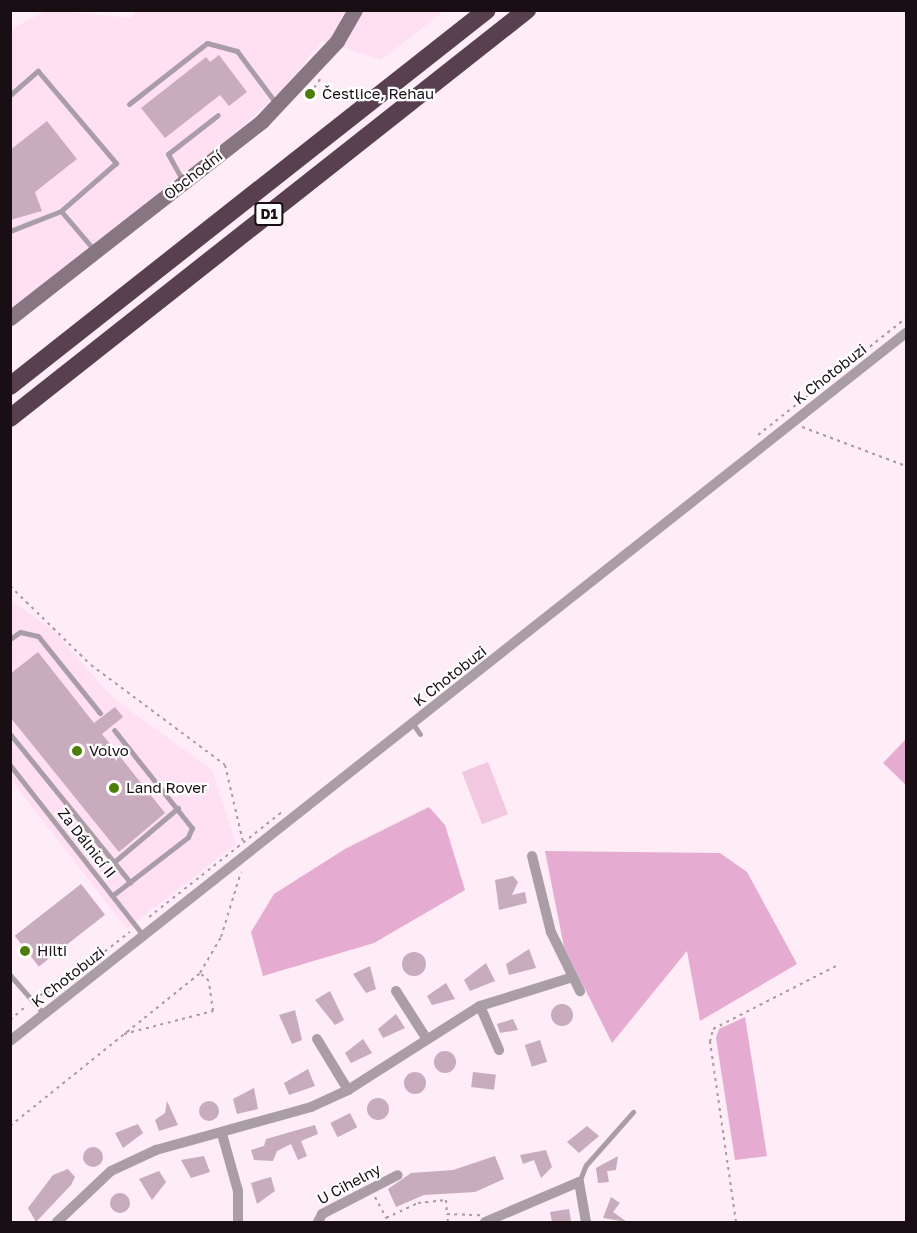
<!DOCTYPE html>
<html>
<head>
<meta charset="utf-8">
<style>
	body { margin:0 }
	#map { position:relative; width:917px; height:1233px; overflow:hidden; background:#feecf7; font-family:"Golos Text",sans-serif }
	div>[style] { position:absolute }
	.built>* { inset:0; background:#ffe0f3 }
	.green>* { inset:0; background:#f2c8e1; transform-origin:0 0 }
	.forest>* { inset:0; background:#e6abd0 }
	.building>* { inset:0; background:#c8abbc; transform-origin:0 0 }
	.round { border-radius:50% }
	.path>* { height:2px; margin-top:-1px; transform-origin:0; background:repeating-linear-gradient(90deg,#a899a2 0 3px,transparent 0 7.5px) }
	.lane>* { height:5px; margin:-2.5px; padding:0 2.5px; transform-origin:2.5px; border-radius:2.5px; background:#aa9da5 }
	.street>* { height:10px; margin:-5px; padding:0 5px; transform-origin:5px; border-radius:5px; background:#aa9da5 }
	.secondary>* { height:15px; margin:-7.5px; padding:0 7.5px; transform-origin:7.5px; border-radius:7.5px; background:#877580 }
	.highway>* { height:18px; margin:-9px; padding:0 9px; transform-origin:9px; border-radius:9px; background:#59404f }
	.dots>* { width:16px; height:16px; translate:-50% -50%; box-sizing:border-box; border:3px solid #fff; border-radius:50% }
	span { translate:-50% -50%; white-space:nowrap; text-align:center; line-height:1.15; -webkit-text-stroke:4.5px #fff; paint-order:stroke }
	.shield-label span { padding:2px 4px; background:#fff; border:2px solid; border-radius:4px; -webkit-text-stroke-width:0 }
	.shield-label { font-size:14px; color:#180e14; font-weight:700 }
	.poi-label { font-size:15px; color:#180e14 }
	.left { translate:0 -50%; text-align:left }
	.street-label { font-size:15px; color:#180e14 }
	.frame { position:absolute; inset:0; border:12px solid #180e14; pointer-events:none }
</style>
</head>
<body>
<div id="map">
	<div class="built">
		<div style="clip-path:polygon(48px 10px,132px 18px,134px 10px,444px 11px,381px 60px,322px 41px,282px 90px,190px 174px,11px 311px,11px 29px)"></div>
		<div style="clip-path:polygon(11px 600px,55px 632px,113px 698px,212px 770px,236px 844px,127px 929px,11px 780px)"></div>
	</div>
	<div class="green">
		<div style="left:488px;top:762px;width:56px;height:28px;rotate:69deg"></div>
	</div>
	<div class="forest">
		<div style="clip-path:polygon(906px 739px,906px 785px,883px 763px)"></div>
		<div style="clip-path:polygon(429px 807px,445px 825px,465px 890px,374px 943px,263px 976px,251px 932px,274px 894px,345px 849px)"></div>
		<div style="clip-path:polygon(545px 851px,720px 853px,747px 872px,797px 964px,700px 1021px,687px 951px,612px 1043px,564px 947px)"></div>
		<div style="clip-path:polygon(745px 1017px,767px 1156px,735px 1160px,716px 1038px,719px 1029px)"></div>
	</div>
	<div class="building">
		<div style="clip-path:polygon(219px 55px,247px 92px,229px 106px,220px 95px,165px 138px,141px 108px,206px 57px,210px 62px)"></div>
		<div style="clip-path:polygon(47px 121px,77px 159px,35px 192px,42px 211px,10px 220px,10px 150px)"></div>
		<div style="clip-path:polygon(38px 652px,94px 723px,115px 707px,123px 717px,102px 734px,165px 813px,119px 852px,10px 717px,10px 674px)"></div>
		<div style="clip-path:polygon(513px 876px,518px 882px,512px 895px,525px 892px,527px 903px,499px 910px,495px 880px)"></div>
		<div style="left:81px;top:884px;width:39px;height:84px;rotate:52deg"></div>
		<div style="clip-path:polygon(529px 949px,536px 968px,509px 975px,506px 964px)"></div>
		<div class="round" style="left:402px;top:952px;width:24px;height:24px"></div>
		<div style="clip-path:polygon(486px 963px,495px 981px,470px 991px,464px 980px)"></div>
		<div style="clip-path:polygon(370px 966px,376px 989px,366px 993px,353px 974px)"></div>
		<div style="clip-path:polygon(446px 983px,455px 999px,432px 1005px,427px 996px)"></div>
		<div style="clip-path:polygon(330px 991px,344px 1020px,335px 1025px,315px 1000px)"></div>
		<div class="round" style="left:551px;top:1004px;width:22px;height:22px"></div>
		<div style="clip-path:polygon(295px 1010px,302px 1040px,292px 1044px,279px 1015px)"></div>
		<div style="clip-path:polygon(396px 1014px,405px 1028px,383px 1038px,378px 1029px)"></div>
		<div style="clip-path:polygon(513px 1019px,518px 1030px,500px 1033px,497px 1024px)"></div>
		<div style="clip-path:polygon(363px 1039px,372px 1053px,351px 1063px,345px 1053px)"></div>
		<div style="left:540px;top:1040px;width:23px;height:16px;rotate:72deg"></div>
		<div class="round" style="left:434px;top:1051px;width:22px;height:22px"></div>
		<div style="clip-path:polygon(308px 1069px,315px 1086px,289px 1095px,284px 1083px)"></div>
		<div class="round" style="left:404px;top:1072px;width:22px;height:22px"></div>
		<div style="left:473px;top:1072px;width:23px;height:15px;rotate:7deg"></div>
		<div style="clip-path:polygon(254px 1088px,258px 1109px,237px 1114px,233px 1099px)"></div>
		<div class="round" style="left:367px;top:1098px;width:22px;height:22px"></div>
		<div style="clip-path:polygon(167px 1101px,178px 1125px,159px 1131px,155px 1120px,165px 1113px)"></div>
		<div class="round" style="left:199px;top:1101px;width:20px;height:20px"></div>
		<div style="left:350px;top:1113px;width:16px;height:22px;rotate:63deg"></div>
		<div style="clip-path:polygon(138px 1124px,143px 1133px,123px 1148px,115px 1133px)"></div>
		<div style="clip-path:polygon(315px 1125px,318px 1134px,301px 1141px,307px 1156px,298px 1160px,291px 1144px,277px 1151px,273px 1161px,254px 1160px,251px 1150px,264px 1146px,266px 1139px)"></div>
		<div style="clip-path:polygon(587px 1126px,599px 1136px,579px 1153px,567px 1142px)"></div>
		<div class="round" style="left:83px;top:1147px;width:20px;height:20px"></div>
		<div style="clip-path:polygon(546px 1150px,552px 1167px,541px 1178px,534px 1160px,523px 1164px,520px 1155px)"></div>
		<div style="clip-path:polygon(204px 1156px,210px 1172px,191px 1178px,181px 1160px)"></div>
		<div style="clip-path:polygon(495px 1156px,504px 1179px,475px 1192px,424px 1195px,396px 1207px,388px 1189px,411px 1173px,453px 1170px)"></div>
		<div style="clip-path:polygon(618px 1156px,616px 1170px,607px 1171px,609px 1182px,598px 1183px,596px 1168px)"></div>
		<div style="clip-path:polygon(68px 1169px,75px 1177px,71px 1185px,36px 1222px,28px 1208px,53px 1175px)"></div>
		<div style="clip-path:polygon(159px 1171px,166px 1182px,152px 1200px,139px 1179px)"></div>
		<div style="clip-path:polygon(271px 1177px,275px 1191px,257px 1204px,251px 1183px)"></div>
		<div class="round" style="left:110px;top:1193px;width:20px;height:20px"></div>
		<div style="clip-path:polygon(611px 1197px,620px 1203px,613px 1212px,627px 1222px,603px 1218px)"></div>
		<div style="clip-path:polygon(569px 1209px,571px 1221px,552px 1222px,550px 1212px)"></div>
	</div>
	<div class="path">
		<div style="left:310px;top:94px;width:18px;rotate:-56deg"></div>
		<div style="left:802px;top:427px;width:111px;rotate:20.6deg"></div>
		<div style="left:758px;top:435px;width:189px;rotate:-38.3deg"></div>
		<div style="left:10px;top:586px;width:113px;rotate:44.3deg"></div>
		<div style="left:91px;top:665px;width:167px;rotate:36.7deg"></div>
		<div style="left:225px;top:765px;width:79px;rotate:76.8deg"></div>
		<div style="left:149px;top:917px;width:171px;rotate:-38.3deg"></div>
		<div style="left:99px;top:956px;width:39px;rotate:-38deg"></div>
		<div style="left:40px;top:995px;width:24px;rotate:-22deg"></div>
		<div style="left:10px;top:1020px;width:21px;rotate:-41deg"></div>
		<div style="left:124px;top:1034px;width:92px;rotate:-14.5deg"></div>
		<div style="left:213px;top:1011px;width:30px;rotate:-98deg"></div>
		<div style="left:209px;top:981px;width:12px;rotate:-138deg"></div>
		<div style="left:10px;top:1126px;width:244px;rotate:-38.8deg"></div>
		<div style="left:200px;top:973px;width:42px;rotate:-59.7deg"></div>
		<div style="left:221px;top:937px;width:68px;rotate:-72.9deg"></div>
		<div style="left:375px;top:1197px;width:24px;rotate:62deg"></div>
		<div style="left:386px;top:1218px;width:35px;rotate:-25deg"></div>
		<div style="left:418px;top:1203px;width:28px;rotate:-6deg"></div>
		<div style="left:446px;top:1200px;width:14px;rotate:86deg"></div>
		<div style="left:448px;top:1222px;width:8px;rotate:-97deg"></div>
		<div style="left:447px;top:1214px;width:33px;rotate:2deg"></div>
		<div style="left:736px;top:1222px;width:182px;rotate:-98.2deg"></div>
		<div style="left:710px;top:1042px;width:13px;rotate:-77deg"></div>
		<div style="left:713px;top:1029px;width:138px;rotate:-27.1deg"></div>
	</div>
	<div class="lane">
		<div style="left:10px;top:95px;width:37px;rotate:-41deg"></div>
		<div style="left:38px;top:71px;width:121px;rotate:49.7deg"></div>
		<div style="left:116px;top:163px;width:73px;rotate:138.9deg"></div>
		<div style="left:61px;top:211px;width:55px;rotate:158.6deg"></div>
		<div style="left:129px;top:104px;width:99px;rotate:-38deg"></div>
		<div style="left:207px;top:43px;width:31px;rotate:15deg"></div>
		<div style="left:237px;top:51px;width:64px;rotate:53.3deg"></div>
		<div style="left:183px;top:181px;width:31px;rotate:-119deg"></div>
		<div style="left:168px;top:154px;width:63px;rotate:-38deg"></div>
		<div style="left:61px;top:211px;width:52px;rotate:49.6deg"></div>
		<div style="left:10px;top:639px;width:12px;rotate:-35deg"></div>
		<div style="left:20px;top:632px;width:18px;rotate:13deg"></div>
		<div style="left:38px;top:636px;width:99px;rotate:51.2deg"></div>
		<div style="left:413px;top:724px;width:12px;rotate:55deg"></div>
		<div style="left:10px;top:734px;width:191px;rotate:51deg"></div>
		<div style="left:10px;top:765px;width:216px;rotate:52deg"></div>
		<div style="left:114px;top:862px;width:84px;rotate:-40.2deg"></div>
		<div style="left:113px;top:895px;width:95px;rotate:-37.7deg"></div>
		<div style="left:188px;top:837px;width:10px;rotate:-66deg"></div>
		<div style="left:192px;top:828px;width:125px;rotate:-128.5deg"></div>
		<div style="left:10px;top:975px;width:52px;rotate:48.9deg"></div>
		<div style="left:579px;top:1182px;width:18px;rotate:-68deg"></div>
		<div style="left:586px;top:1165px;width:71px;rotate:-48.4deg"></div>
	</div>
	<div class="street">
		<div style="left:532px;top:856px;width:78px;rotate:76deg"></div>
		<div style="left:551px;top:932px;width:66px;rotate:63.8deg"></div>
		<div style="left:396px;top:991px;width:56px;rotate:57.4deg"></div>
		<div style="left:480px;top:1006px;width:48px;rotate:66.6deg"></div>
		<div style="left:317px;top:1039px;width:60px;rotate:58.7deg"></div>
		<div style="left:10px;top:1041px;width:1142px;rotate:-38.32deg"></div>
		<div style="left:222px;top:1134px;width:59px;rotate:74.3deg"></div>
		<div style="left:238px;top:1191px;width:31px;rotate:90deg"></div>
		<div style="left:57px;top:1222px;width:74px;rotate:-43.4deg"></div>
		<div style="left:111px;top:1171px;width:50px;rotate:-25deg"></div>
		<div style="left:156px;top:1150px;width:161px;rotate:-15.5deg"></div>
		<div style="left:311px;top:1107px;width:41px;rotate:-24.7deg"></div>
		<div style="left:348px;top:1090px;width:156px;rotate:-32.5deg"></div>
		<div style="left:480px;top:1006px;width:94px;rotate:-17.3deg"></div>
		<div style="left:318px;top:1222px;width:9px;rotate:-63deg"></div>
		<div style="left:322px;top:1214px;width:85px;rotate:-27.2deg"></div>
		<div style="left:485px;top:1222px;width:102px;rotate:-23.1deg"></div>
		<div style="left:579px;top:1182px;width:41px;rotate:80.1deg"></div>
	</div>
	<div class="secondary">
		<div style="left:10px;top:318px;width:320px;rotate:-38deg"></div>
		<div style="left:262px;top:121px;width:110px;rotate:-46.8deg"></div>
		<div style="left:337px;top:41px;width:36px;rotate:-60deg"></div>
	</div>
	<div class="highway">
		<div style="left:10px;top:386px;width:607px;rotate:-38.25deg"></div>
		<div style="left:10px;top:418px;width:659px;rotate:-38.28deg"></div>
	</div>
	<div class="dots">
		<div style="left:310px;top:94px;background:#4e7e0a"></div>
		<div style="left:77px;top:751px;background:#4e7e0a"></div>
		<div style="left:114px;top:788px;background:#4e7e0a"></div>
		<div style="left:25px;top:951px;background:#4e7e0a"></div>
	</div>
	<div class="shield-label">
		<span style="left:269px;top:214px">D1</span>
	</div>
	<div class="poi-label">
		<span class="left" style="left:322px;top:94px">Čestlice, Rehau</span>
		<span class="left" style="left:89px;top:751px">Volvo</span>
		<span class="left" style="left:126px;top:788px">Land Rover</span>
		<span class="left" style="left:37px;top:951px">Hilti</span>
	</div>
	<div class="street-label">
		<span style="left:193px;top:175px;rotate:-38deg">Obchodní</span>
		<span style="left:830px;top:374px;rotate:-38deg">K Chotobuzi</span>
		<span style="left:450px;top:676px;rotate:-38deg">K Chotobuzi</span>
		<span style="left:87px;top:843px;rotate:52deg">Za Dálnicí II</span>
		<span style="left:68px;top:977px;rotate:-38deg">K Chotobuzi</span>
		<span style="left:349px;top:1184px;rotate:-28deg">U Cihelny</span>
	</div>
	<div class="frame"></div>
</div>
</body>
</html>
